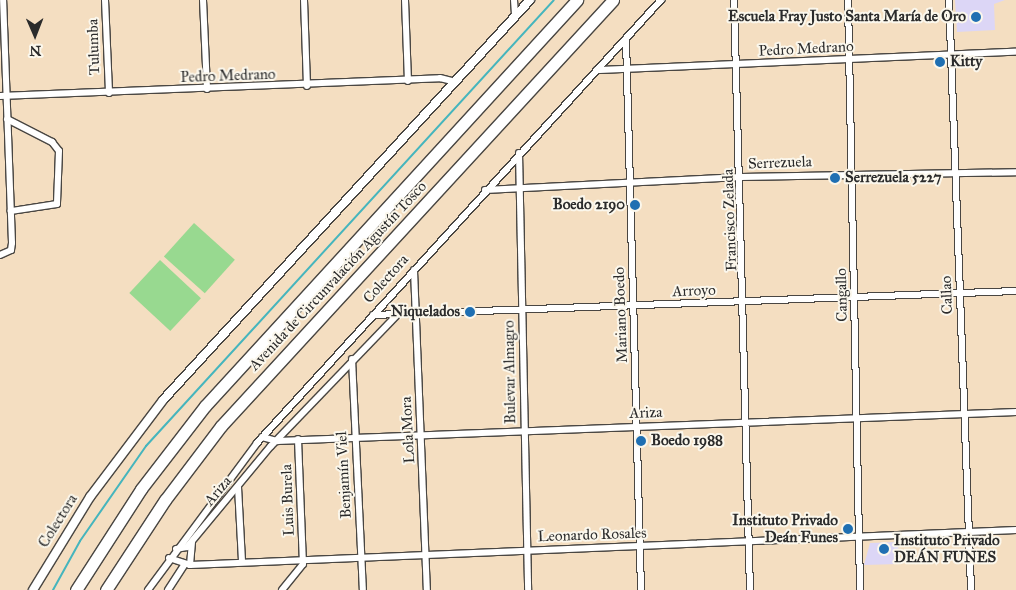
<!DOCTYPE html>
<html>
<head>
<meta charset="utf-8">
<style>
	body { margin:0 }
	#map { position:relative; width:1016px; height:590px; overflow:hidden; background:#f4dec1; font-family:"IM FELL Great Primer",serif }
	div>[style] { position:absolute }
	.built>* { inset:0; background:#dcd6f6 }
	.green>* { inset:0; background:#98d990; transform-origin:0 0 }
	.stream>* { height:2px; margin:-1px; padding:0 1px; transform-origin:1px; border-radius:1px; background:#45b5bd }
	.roads { filter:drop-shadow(1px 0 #494642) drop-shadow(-1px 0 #494642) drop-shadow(0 1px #494642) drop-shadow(0 -1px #494642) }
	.minor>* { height:6px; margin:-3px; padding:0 3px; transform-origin:3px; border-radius:3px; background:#fff }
	.tertiary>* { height:8px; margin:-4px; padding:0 4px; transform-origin:4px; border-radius:4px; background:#fff }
	.motorway>* { height:11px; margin:-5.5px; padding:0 5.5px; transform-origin:5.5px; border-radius:5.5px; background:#fff }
	.dots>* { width:14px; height:14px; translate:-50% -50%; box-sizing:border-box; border:2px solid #fbf7ec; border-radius:50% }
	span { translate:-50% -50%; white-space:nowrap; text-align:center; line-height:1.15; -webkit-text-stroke:4px #fbf7ec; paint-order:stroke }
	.poi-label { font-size:15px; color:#2b2b2b; font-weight:700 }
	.right { translate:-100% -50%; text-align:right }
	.left { translate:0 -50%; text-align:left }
	.street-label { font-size:15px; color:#2b2b2b }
	.north { position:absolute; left:10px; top:10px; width:50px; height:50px; -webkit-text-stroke:4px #fbf7ec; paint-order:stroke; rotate:179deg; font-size:14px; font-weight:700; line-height:20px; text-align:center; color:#2b2b2b }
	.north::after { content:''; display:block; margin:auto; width:18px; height:22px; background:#2b2b2b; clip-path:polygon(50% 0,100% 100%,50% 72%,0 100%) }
</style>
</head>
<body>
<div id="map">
	<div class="built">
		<div style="clip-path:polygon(955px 0,1005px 0,994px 4px,995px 30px,957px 32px)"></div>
		<div style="clip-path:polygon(898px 542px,899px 564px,864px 565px,870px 543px)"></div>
	</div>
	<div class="green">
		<div style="left:194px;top:223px;width:55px;height:45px;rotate:42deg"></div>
		<div style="left:160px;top:260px;width:56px;height:45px;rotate:43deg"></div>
	</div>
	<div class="stream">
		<div style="left:53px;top:590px;width:56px;rotate:-61.1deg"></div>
		<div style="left:80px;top:541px;width:116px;rotate:-55.2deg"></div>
		<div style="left:146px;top:446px;width:604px;rotate:-47.55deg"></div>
	</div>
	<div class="roads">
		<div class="minor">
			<div style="left:105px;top:0;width:93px;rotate:87.5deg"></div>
			<div style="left:203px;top:0;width:89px;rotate:87.4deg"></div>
			<div style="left:304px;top:0;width:86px;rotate:88deg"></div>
			<div style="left:405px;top:0;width:81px;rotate:87.9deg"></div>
			<div style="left:514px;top:0;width:16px;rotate:86deg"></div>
			<div style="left:734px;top:0;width:590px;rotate:88.45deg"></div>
			<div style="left:848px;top:0;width:590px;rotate:88.83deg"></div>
			<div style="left:949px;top:0;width:590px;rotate:87.86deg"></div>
			<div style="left:626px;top:39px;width:551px;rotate:88.44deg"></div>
			<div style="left:597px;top:70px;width:419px;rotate:-2.5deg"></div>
			<div style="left:0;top:96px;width:440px;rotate:-2.3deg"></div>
			<div style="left:440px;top:78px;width:16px;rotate:14deg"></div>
			<div style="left:7px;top:119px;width:51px;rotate:27.1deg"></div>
			<div style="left:52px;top:142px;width:11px;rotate:52deg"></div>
			<div style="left:59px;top:151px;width:53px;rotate:92.2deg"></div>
			<div style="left:57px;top:204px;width:47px;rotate:171.3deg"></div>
			<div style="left:519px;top:153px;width:437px;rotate:88.8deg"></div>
			<div style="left:485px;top:190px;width:256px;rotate:-2.9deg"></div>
			<div style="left:741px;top:177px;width:275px;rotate:-1deg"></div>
			<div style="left:0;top:255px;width:12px;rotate:-24deg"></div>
			<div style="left:11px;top:250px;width:7px;rotate:-82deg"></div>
			<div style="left:12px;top:243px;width:243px;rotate:-92.1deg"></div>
			<div style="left:414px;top:270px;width:320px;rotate:87.7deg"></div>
			<div style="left:373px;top:315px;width:643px;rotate:-2.14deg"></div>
			<div style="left:352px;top:359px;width:231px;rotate:87.3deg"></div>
			<div style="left:262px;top:437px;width:16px;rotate:15deg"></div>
			<div style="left:277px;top:441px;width:740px;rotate:-2.25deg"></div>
			<div style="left:238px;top:487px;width:75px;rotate:86.9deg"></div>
			<div style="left:176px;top:549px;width:11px;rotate:-10deg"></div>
			<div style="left:187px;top:547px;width:131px;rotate:-50.3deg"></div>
			<div style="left:271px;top:446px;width:182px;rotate:-46.1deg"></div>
			<div style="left:169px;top:558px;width:22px;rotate:18deg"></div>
			<div style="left:190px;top:565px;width:827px;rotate:-2.43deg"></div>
			<div style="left:190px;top:565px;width:23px;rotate:-85deg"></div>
			<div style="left:148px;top:590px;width:183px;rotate:-53.4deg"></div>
			<div style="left:257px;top:443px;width:600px;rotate:-47.64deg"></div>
			<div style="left:168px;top:590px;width:31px;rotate:-57deg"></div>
			<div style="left:282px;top:590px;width:33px;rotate:-51deg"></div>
			<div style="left:303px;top:564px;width:125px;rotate:-92.3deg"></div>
		</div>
		<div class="tertiary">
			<div style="left:33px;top:590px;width:109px;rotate:-58.5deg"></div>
			<div style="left:90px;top:497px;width:121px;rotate:-53deg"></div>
			<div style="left:163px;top:400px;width:543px;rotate:-47.46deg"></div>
		</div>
		<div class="motorway">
			<div style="left:76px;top:590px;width:120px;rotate:-57.2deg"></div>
			<div style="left:141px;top:489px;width:105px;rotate:-52.4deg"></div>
			<div style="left:205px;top:406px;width:551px;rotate:-47.5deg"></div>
			<div style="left:106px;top:590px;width:108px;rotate:-56.8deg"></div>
			<div style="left:165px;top:500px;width:93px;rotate:-52.9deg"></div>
			<div style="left:221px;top:426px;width:579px;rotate:-47.38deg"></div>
		</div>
	</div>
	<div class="dots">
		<div style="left:976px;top:17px;background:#1f6fb2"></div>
		<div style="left:940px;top:62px;background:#1f6fb2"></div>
		<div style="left:835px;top:178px;background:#1f6fb2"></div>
		<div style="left:635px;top:205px;background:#1f6fb2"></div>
		<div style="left:470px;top:312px;background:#1f6fb2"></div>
		<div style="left:641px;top:441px;background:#1f6fb2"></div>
		<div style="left:848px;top:529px;background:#1f6fb2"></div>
		<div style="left:884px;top:549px;background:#1f6fb2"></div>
	</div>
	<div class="poi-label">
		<span class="right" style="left:966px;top:17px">Escuela Fray Justo Santa María de Oro</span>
		<span class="left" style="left:950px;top:62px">Kitty</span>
		<span class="left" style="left:845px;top:178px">Serrezuela 5227</span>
		<span class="right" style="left:625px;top:205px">Boedo 2190</span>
		<span class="right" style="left:460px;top:312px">Niquelados</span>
		<span class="left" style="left:651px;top:441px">Boedo 1988</span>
		<span class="right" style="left:838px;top:529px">Instituto Privado<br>Deán Funes</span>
		<span class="left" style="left:894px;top:549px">Instituto Privado<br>DEÁN FUNES</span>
	</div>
	<div class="street-label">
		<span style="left:94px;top:47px;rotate:-92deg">Tulumba</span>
		<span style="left:806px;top:49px;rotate:-3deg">Pedro Medrano</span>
		<span style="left:228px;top:76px;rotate:-2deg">Pedro Medrano</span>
		<span style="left:780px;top:163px;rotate:-2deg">Serrezuela</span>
		<span style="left:730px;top:220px;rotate:-92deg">Francisco Zelada</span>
		<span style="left:338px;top:276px;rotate:-47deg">Avenida de Circunvalación Agustín Tosco</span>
		<span style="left:386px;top:279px;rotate:-48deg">Colectora</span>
		<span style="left:694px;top:291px;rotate:-2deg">Arroyo</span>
		<span style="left:842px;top:295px;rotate:-91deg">Cangallo</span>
		<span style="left:947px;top:295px;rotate:-92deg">Callao</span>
		<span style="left:621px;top:315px;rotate:-92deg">Mariano Boedo</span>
		<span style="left:510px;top:372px;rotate:-91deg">Bulevar Almagro</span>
		<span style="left:646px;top:413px;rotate:-2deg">Ariza</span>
		<span style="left:408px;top:430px;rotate:-93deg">Lola Mora</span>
		<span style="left:344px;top:475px;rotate:-93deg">Benjamín Viel</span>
		<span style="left:218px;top:491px;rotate:-50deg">Ariza</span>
		<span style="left:288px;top:500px;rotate:-92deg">Luis Burela</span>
		<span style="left:58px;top:521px;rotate:-58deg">Colectora</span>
		<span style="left:592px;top:535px;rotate:-2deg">Leonardo Rosales</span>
	</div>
	<div class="north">N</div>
</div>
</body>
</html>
